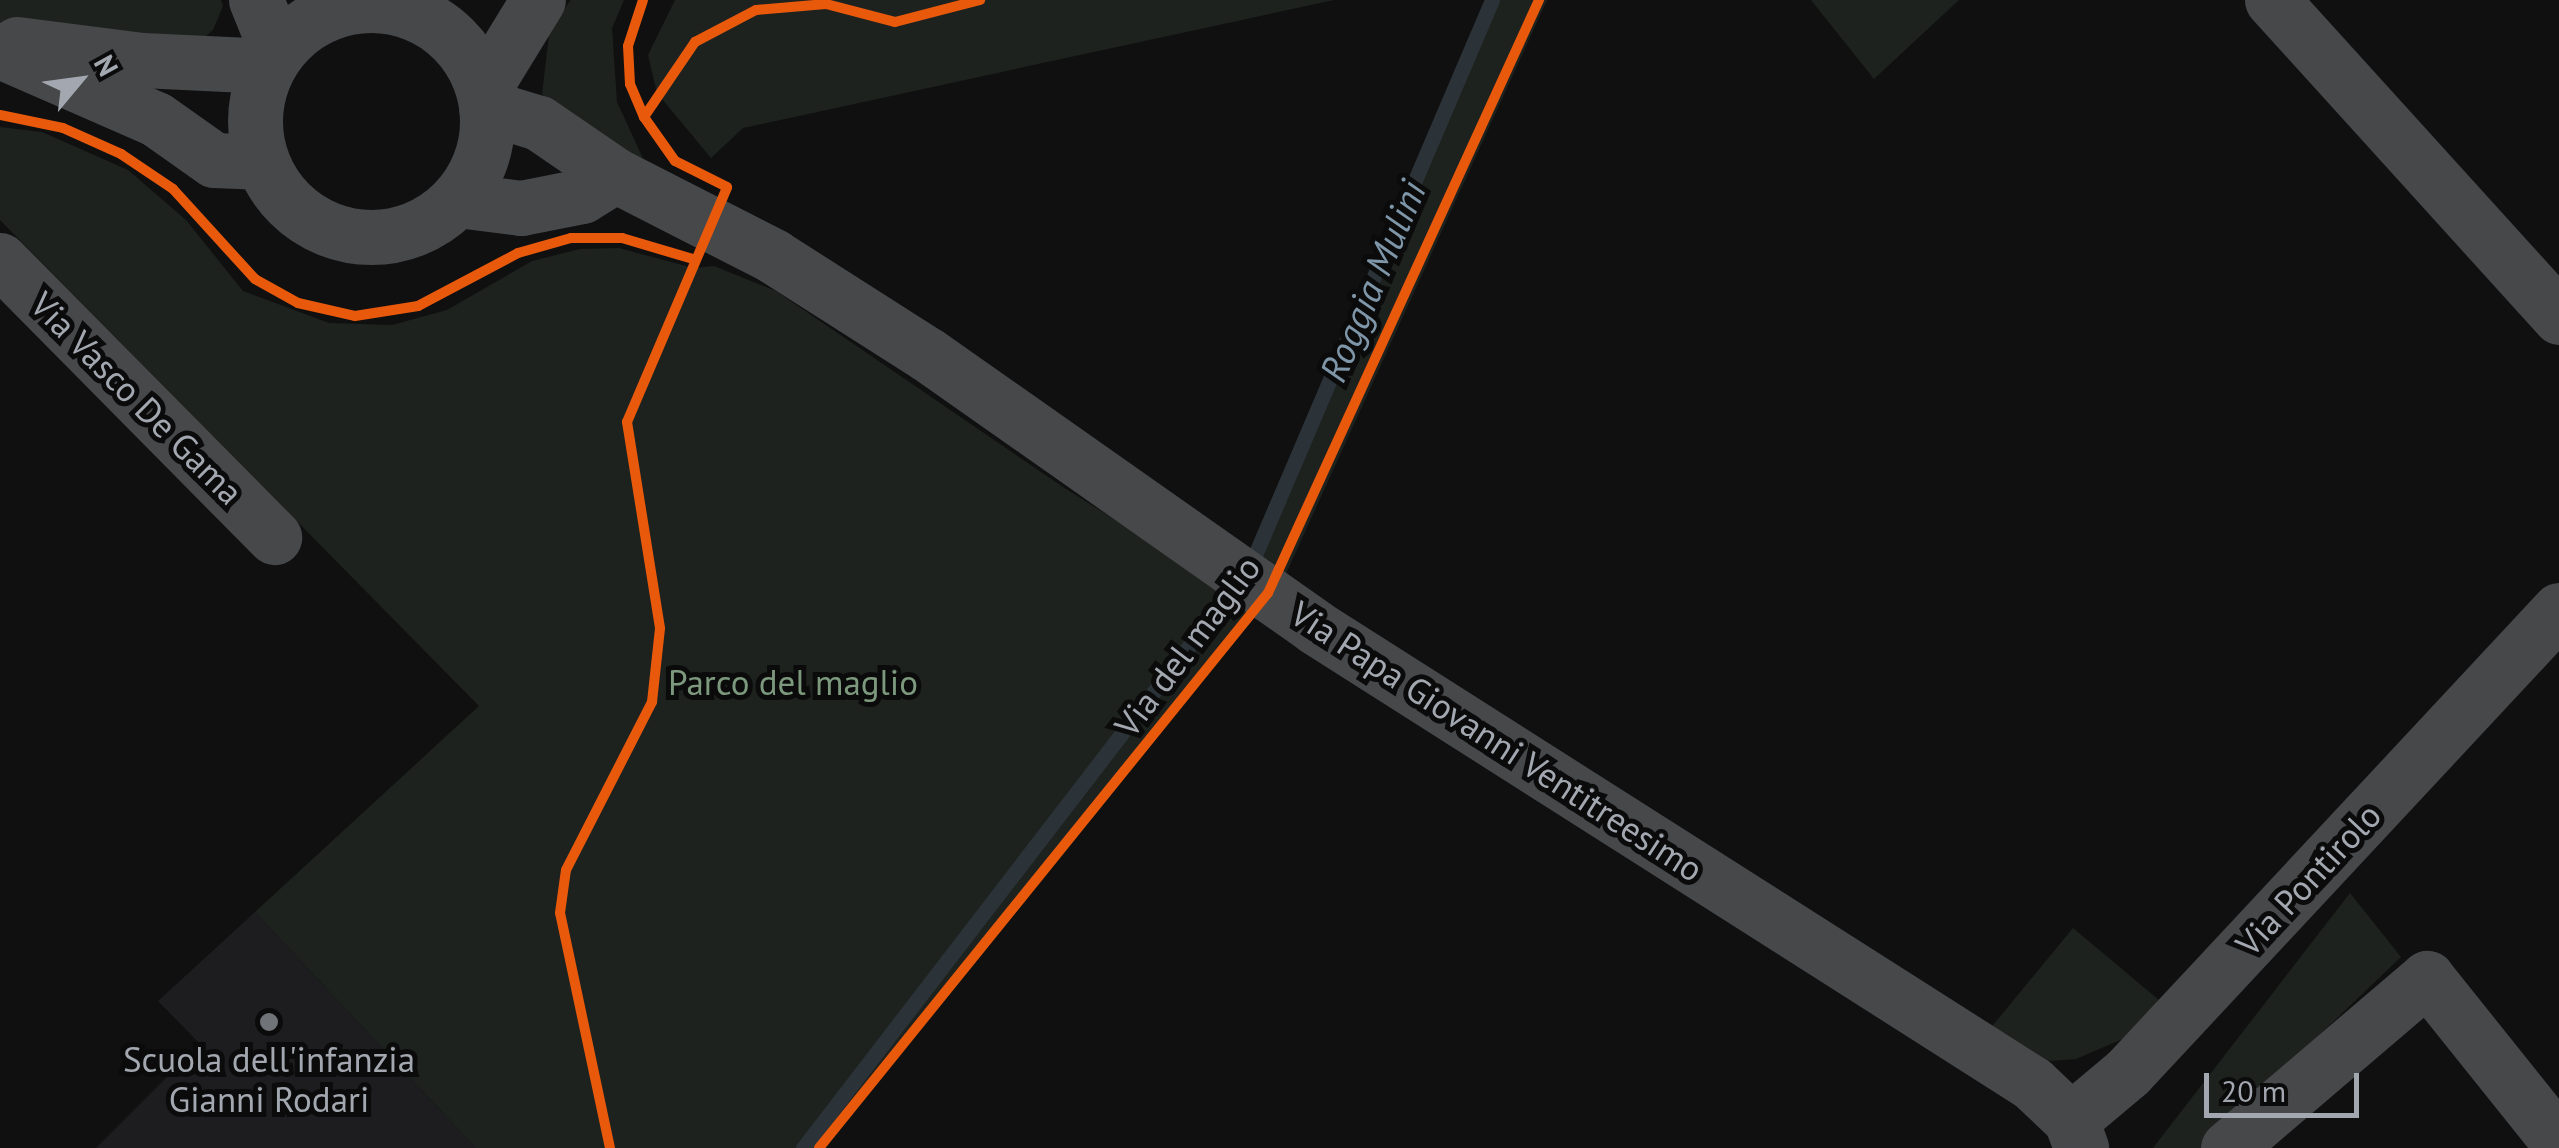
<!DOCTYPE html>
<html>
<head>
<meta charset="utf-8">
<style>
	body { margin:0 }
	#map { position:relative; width:2559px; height:1148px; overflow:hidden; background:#101011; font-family:"PT Sans",sans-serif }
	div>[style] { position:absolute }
	.built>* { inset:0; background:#1d1d1f }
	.green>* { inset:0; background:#1d221e }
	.stream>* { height:15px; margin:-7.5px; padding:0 7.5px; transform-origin:7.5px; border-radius:7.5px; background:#2c3338 }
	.minor>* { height:55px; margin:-27.5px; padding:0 27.5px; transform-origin:27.5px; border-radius:27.5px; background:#46484a }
	.minor>.ring { margin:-27.5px; padding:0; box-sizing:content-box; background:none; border:55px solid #46484a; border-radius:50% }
	.cycleway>* { height:10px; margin:-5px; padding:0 5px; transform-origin:5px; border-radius:5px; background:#e8590c }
	.dots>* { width:28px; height:28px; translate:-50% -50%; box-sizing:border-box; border:5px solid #0b0b0c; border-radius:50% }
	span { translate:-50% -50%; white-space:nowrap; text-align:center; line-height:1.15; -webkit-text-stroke:10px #0b0b0c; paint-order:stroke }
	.street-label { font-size:35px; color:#a3a8b0 }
	.park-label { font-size:35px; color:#7c997d }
	.poi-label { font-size:35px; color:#a3a8b0 }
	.water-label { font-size:38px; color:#7e96a8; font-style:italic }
	.north { position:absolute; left:30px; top:30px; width:100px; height:100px; -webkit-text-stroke:8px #0b0b0c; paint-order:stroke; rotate:61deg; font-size:28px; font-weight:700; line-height:40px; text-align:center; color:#a3a8b0 }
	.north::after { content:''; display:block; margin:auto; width:35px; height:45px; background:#a3a8b0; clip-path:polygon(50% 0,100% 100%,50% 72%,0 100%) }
	.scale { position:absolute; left:2204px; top:1073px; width:155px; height:45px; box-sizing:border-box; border:5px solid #a3a8b0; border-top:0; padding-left:12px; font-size:30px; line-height:35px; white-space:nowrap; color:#a3a8b0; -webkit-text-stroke:8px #0b0b0c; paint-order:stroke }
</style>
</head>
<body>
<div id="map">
	<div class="built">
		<div style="clip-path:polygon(255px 912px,476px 1148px,96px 1148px,200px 1044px,158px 1001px)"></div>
	</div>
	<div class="green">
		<div style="clip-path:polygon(0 0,221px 0,223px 6px,213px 30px,195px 46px,0 28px)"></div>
		<div style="clip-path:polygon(571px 0,624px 0,612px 28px,617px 102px,646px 165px,562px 124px,542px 94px,550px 27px)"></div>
		<div style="clip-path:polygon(675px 0,1334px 0,743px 128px,711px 158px,657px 93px,648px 55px)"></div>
		<div style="clip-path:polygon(1492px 0,1547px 0,1284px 578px,1252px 562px)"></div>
		<div style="clip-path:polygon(1811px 0,1959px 0,1874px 79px)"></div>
		<div style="clip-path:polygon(0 127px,42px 132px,128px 170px,186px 220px,243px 291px,329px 323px,392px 325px,447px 310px,532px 261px,580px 249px,619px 248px,693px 268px,714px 266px,776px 291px,1063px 487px,1260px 611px,819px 1148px,476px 1148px,255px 912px,479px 706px,0 220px)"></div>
		<div style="clip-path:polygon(2350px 893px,2401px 957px,2201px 1148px,2153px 1148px)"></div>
		<div style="clip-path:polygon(2073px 928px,2159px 1000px,2125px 1038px,2076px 1059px,2050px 1061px,1984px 1036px)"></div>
	</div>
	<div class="stream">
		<div style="left:1252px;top:562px;width:611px;rotate:-66.88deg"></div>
		<div style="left:803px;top:1148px;width:694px;rotate:-52.44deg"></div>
	</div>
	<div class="minor">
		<div style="left:256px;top:0;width:56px;rotate:68deg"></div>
		<div style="left:2272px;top:0;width:428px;rotate:47.8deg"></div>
		<div class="ring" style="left:255px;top:5px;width:177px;height:177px"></div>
		<div style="left:17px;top:44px;width:126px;rotate:7.3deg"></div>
		<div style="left:142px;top:60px;width:125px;rotate:2.7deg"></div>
		<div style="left:0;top:51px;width:170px;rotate:23.6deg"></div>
		<div style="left:156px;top:119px;width:71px;rotate:35.3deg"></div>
		<div style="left:214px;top:160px;width:47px;rotate:2.4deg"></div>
		<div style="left:484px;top:88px;width:103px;rotate:-58.5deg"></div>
		<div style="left:486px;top:107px;width:55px;rotate:16.8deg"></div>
		<div style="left:539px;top:123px;width:92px;rotate:34.4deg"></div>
		<div style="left:615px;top:175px;width:178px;rotate:27.1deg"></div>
		<div style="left:773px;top:256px;width:183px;rotate:32.5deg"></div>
		<div style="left:927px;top:354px;width:474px;rotate:35.1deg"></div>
		<div style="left:1315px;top:627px;width:850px;rotate:32.46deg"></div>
		<div style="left:2032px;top:1083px;width:54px;rotate:43.5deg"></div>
		<div style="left:2071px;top:1120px;width:30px;rotate:70deg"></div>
		<div style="left:458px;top:200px;width:64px;rotate:7.2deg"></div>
		<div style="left:521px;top:208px;width:62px;rotate:-11.1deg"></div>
		<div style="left:582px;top:196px;width:39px;rotate:-32deg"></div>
		<div style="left:0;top:260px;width:390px;rotate:45.3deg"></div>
		<div style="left:2071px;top:1120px;width:75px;rotate:-40.1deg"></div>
		<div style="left:2128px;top:1072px;width:632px;rotate:-46.99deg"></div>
		<div style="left:2228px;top:1148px;width:262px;rotate:-40.5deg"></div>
		<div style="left:2427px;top:978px;width:211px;rotate:51.3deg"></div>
	</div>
	<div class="cycleway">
		<div style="left:0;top:115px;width:64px;rotate:11.7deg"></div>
		<div style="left:63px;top:128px;width:64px;rotate:24.1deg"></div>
		<div style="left:121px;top:154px;width:63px;rotate:33.9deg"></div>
		<div style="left:173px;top:189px;width:122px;rotate:47.7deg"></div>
		<div style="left:255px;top:279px;width:49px;rotate:29.2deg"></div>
		<div style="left:298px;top:303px;width:58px;rotate:12.8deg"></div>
		<div style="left:355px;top:316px;width:64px;rotate:-9deg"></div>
		<div style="left:418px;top:306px;width:113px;rotate:-27.9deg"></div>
		<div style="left:518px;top:253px;width:55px;rotate:-15.8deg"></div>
		<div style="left:571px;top:238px;width:51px"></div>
		<div style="left:622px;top:238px;width:74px;rotate:16.5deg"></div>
		<div style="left:644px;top:117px;width:91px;rotate:-55.8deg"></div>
		<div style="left:695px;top:42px;width:69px;rotate:-27.7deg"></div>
		<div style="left:756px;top:10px;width:70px;rotate:-4.9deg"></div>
		<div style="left:826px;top:4px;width:71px;rotate:14.6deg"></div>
		<div style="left:895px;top:22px;width:88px;rotate:-14.5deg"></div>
		<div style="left:610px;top:1148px;width:240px;rotate:-102deg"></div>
		<div style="left:560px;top:913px;width:43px;rotate:-82.1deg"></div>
		<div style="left:566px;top:870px;width:189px;rotate:-62.9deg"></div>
		<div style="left:652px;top:702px;width:74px;rotate:-83.8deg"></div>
		<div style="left:660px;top:628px;width:209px;rotate:-99.1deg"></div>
		<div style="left:627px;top:422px;width:255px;rotate:-66.9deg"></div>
		<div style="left:727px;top:187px;width:58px;rotate:-153.4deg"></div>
		<div style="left:675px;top:161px;width:54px;rotate:-125.2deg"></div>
		<div style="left:644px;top:117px;width:36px;rotate:-113deg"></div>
		<div style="left:630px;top:84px;width:38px;rotate:-93deg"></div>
		<div style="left:628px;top:46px;width:48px;rotate:-71.9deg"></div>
		<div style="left:819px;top:1148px;width:714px;rotate:-51.03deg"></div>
		<div style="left:1268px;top:593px;width:652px;rotate:-65.44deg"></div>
	</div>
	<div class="dots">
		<div style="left:269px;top:1022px;background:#707378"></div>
	</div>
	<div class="street-label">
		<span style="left:137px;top:398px;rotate:45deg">Via Vasco De Gama</span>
		<span style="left:1187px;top:646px;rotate:-53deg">Via del maglio</span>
		<span style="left:1497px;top:741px;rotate:33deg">Via Papa Giovanni Ventitreesimo</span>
		<span style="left:2308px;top:879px;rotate:-47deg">Via Pontirolo</span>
	</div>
	<div class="park-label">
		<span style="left:793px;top:682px">Parco del maglio</span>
	</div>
	<div class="poi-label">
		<span style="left:269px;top:1079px">Scuola dell'infanzia<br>Gianni Rodari</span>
	</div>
	<div class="water-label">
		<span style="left:1372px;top:281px;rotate:-67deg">Roggia Mulini</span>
	</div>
	<div class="north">N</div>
	<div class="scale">20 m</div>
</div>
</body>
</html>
